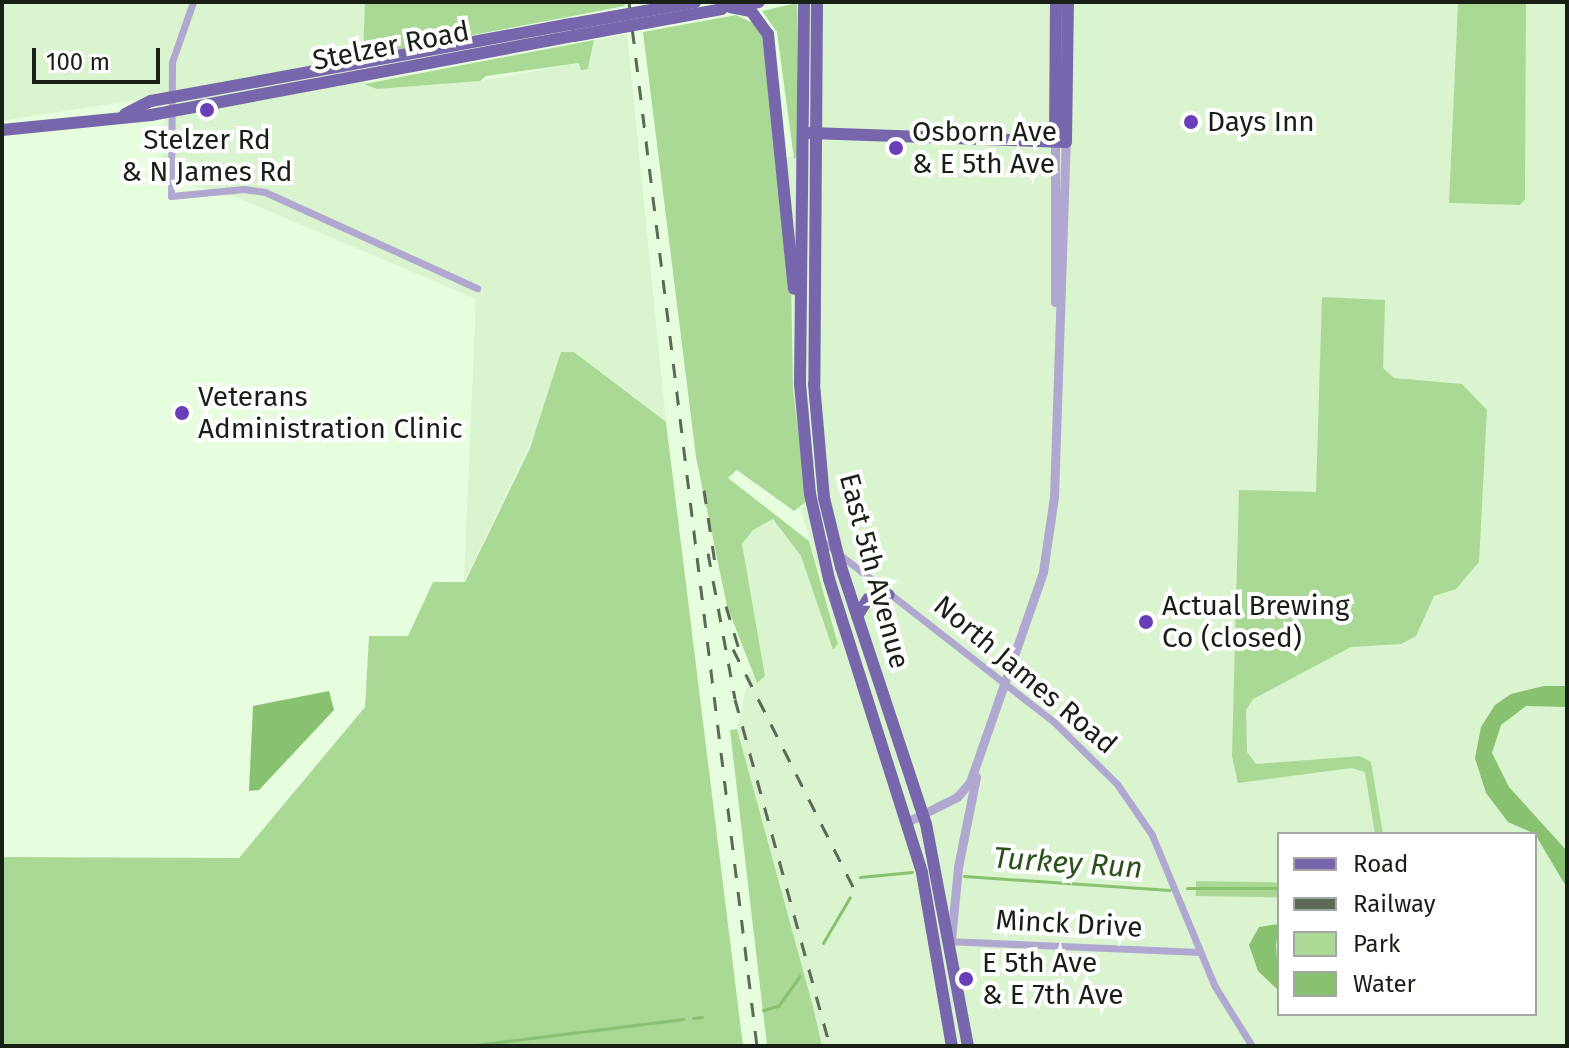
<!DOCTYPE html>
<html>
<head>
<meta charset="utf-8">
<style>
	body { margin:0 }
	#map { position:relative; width:1569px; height:1048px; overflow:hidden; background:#e7fede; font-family:"Fira Sans",sans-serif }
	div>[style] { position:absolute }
	.built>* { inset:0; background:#d9f4ce }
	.green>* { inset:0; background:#a9d995; transform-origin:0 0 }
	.water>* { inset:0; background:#88c16f }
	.stream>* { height:3px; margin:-1.5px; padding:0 1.5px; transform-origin:1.5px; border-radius:1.5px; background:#88c16f }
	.minor>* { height:7px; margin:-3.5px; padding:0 3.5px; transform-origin:3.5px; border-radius:3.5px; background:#b0a8d0 }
	.tertiary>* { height:9px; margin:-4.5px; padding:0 4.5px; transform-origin:4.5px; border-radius:4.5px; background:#b0a8d0 }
	.primary>* { height:12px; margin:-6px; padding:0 6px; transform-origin:6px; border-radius:6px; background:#7766ac }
	.rail>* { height:3px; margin-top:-1.5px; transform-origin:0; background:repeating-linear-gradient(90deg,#5c6957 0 14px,transparent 0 28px) }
	.primary-bridge>* { height:12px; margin:-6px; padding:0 6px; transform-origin:6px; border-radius:6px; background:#7766ac }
	.dots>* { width:22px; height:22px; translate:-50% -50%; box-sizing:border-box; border:4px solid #fff; border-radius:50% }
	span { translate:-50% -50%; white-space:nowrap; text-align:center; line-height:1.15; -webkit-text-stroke:8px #fff; paint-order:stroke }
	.street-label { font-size:28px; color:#182015 }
	.poi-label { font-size:28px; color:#182015 }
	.left { translate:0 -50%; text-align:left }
	.water-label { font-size:30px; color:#2c511a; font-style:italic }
	.frame { position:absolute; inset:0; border:4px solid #182015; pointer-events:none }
	.legend { position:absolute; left:1277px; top:832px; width:260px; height:184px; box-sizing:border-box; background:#fff; border:2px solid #a3a6a1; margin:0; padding:10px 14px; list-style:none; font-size:24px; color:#182015 }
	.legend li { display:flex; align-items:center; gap:16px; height:40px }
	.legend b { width:40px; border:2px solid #a3a6a1 }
	.scale { position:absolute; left:32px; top:48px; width:128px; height:36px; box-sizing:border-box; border:4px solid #182015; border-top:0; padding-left:10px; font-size:24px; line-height:28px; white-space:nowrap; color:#182015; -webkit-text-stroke:6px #fff; paint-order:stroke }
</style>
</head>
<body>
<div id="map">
	<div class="built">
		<div style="clip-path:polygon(2px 2px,365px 2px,364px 84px,377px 89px,480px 81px,579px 63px,588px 70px,594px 40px,627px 34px,666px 422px,574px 352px,464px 582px,476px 299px,236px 197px,160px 176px,167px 95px,2px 121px)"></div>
		<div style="clip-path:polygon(evenodd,798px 2px,1458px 2px,1449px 203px,1519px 205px,1525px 198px,1526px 2px,1567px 2px,1567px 1046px,822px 1046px,737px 729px,750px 671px,757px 683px,765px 676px,742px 544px,753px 530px,774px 519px,801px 556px,833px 650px,838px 637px,801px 510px,807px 501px,793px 390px,793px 309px,779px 158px,798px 156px,798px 2px,1279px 834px,1535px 834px,1535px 1014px,1279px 1014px,1279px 834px)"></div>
	</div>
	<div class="green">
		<div style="clip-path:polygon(365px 2px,624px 2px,625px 6px,363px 56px)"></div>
		<div style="clip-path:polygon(1458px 2px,1526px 2px,1525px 199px,1520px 205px,1449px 203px)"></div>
		<div style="clip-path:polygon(797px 3px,798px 156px,794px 159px,777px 32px,762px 11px)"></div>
		<div style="clip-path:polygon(736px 15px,757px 25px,762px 37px,791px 271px,793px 390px,807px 501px,794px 511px,737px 470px,728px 478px,809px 541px,838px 644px,833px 650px,801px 556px,773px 519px,753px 530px,742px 544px,765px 676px,757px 683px,727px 606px,696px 457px,643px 32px)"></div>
		<div style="clip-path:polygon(594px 40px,588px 69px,581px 70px,579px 63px,486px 76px,480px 81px,377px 89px,364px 84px)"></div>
		<div style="clip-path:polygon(1322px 297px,1385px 300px,1383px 368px,1394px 378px,1462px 384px,1487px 410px,1479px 562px,1456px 589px,1434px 596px,1416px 636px,1401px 644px,1351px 647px,1253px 699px,1246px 710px,1247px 752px,1256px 764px,1360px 756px,1371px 762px,1383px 834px,1375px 834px,1365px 772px,1352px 768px,1238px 783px,1232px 756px,1239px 490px,1316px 492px)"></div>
		<div style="clip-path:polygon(561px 352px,574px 352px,666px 422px,743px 1046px,2px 1046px,2px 857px,239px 858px,365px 707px,369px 636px,408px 636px,433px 582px,465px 582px,530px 448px)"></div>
		<div style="clip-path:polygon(737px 729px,813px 1007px,822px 1046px,767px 1046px,730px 730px)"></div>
		<div style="left:1196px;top:881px;width:83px;height:15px;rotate:1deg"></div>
	</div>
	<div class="water">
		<div style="clip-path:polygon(1544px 686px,1567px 686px,1567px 707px,1526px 706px,1501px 725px,1492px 753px,1509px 787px,1567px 851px,1567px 888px,1535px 834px,1508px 822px,1486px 793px,1475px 758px,1481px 727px,1495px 705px,1511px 694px)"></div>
		<div style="clip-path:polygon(329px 691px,334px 710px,259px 790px,249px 791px,253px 706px)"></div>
		<div style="clip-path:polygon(1279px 924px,1276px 945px,1279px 991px,1258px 971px,1249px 945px,1259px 927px)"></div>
	</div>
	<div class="stream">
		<div style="left:964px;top:876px;width:206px;rotate:3.9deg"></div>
		<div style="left:860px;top:877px;width:52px;rotate:-5.5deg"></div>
		<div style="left:1187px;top:888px;width:92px"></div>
		<div style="left:823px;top:943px;width:53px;rotate:-59.6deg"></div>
		<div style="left:763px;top:1010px;width:16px;rotate:-15deg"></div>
		<div style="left:778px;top:1006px;width:37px;rotate:-54deg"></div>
		<div style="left:693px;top:1018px;width:9px;rotate:-6deg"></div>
		<div style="left:467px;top:1046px;width:218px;rotate:-7.1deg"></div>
	</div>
	<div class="minor">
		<div style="left:193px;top:2px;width:64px;rotate:109.3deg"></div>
		<div style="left:172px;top:62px;width:134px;rotate:90.4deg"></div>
		<div style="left:171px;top:196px;width:73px;rotate:-5.5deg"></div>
		<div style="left:244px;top:189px;width:21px;rotate:8deg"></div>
		<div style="left:265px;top:192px;width:233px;rotate:24.4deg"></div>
		<div style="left:821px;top:540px;width:297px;rotate:38deg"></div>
		<div style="left:1055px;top:723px;width:87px;rotate:44.5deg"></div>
		<div style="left:1117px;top:784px;width:62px;rotate:55.5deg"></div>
		<div style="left:1152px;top:835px;width:162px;rotate:67.5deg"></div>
		<div style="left:1214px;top:985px;width:72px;rotate:58.1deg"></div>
		<div style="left:946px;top:941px;width:254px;rotate:2.5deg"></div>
	</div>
	<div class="tertiary">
		<div style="left:1055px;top:141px;width:161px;rotate:90deg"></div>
		<div style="left:907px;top:822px;width:56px;rotate:-26.6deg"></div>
		<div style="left:957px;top:797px;width:20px;rotate:-49deg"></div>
		<div style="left:970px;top:782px;width:222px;rotate:-70.8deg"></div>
		<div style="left:1043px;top:572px;width:76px;rotate:-81.7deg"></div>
		<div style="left:1054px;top:497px;width:355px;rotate:-88.1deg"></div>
		<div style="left:951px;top:939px;width:72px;rotate:-84.4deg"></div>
		<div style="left:958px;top:867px;width:92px;rotate:-78.7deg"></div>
	</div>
	<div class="primary">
		<div style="left:804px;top:2px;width:382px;rotate:90.6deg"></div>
		<div style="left:800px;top:384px;width:110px;rotate:84.8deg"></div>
		<div style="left:810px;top:494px;width:87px;rotate:77.4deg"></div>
		<div style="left:829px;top:579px;width:308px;rotate:72.4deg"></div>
		<div style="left:922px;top:873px;width:176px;rotate:80.2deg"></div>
		<div style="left:817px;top:2px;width:382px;rotate:90.4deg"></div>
		<div style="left:814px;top:384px;width:114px;rotate:85deg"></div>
		<div style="left:824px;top:498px;width:71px;rotate:76.2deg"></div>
		<div style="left:841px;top:567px;width:271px;rotate:71.7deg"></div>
		<div style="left:926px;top:824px;width:226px;rotate:79.3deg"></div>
		<div style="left:737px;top:6px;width:22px;rotate:-10deg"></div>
		<div style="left:730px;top:7px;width:21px;rotate:11deg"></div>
		<div style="left:751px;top:11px;width:29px;rotate:54deg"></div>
		<div style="left:768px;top:34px;width:256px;rotate:84.2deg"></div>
		<div style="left:125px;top:114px;width:29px;rotate:-27deg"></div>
		<div style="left:151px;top:101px;width:428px;rotate:-10.4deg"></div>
		<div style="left:2px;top:130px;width:150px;rotate:-5.7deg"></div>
		<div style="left:151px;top:115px;width:430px;rotate:-10.6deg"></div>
		<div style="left:810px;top:133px;width:256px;rotate:2deg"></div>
		<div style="left:1066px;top:142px;width:140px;rotate:-89.2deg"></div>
		<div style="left:1055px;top:141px;width:139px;rotate:-89.6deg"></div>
		<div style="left:857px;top:616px;width:20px;rotate:-57deg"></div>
		<div style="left:868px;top:599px;width:21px;rotate:-11deg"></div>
	</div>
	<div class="rail">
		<div style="left:629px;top:2px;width:1052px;rotate:83.01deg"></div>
		<div style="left:704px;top:490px;width:74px;rotate:81.4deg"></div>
		<div style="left:708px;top:553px;width:148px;rotate:79.5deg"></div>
		<div style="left:735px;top:699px;width:360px;rotate:74.7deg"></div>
		<div style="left:726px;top:606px;width:55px;rotate:73.2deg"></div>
		<div style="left:733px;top:649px;width:273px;rotate:63.2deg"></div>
	</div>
	<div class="primary-bridge">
		<div style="left:572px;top:24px;width:125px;rotate:-10.1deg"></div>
		<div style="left:574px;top:36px;width:150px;rotate:-10.3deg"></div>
	</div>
	<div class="dots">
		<div style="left:207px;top:110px;background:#683fb7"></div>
		<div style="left:1191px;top:122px;background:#683fb7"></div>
		<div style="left:896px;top:148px;background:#683fb7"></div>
		<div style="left:182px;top:413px;background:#683fb7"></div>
		<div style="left:1146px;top:622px;background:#683fb7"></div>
		<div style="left:966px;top:979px;background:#683fb7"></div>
	</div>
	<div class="street-label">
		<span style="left:391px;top:46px;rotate:-11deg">Stelzer Road</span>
		<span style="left:874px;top:571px;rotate:75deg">East 5th Avenue</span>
		<span style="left:1025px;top:675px;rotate:40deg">North James Road</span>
		<span style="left:1069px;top:924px;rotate:3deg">Minck Drive</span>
	</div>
	<div class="poi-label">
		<span class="left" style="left:1207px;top:122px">Days Inn</span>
		<span class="left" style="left:912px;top:148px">Osborn Ave<br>&amp; E 5th Ave</span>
		<span style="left:207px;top:156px">Stelzer Rd<br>&amp; N James Rd</span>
		<span class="left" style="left:198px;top:413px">Veterans<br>Administration Clinic</span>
		<span class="left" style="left:1162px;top:622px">Actual Brewing<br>Co (closed)</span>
		<span class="left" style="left:982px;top:979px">E 5th Ave<br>&amp; E 7th Ave</span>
	</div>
	<div class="water-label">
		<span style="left:1068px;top:863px;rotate:4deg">Turkey Run</span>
	</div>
	<div class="frame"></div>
	<ul class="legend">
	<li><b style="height:10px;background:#7766ac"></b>Road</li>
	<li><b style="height:10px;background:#5c6957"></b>Railway</li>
	<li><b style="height:22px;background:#a9d995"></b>Park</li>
	<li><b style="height:22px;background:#88c16f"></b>Water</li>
	</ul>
	<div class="scale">100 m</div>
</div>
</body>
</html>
